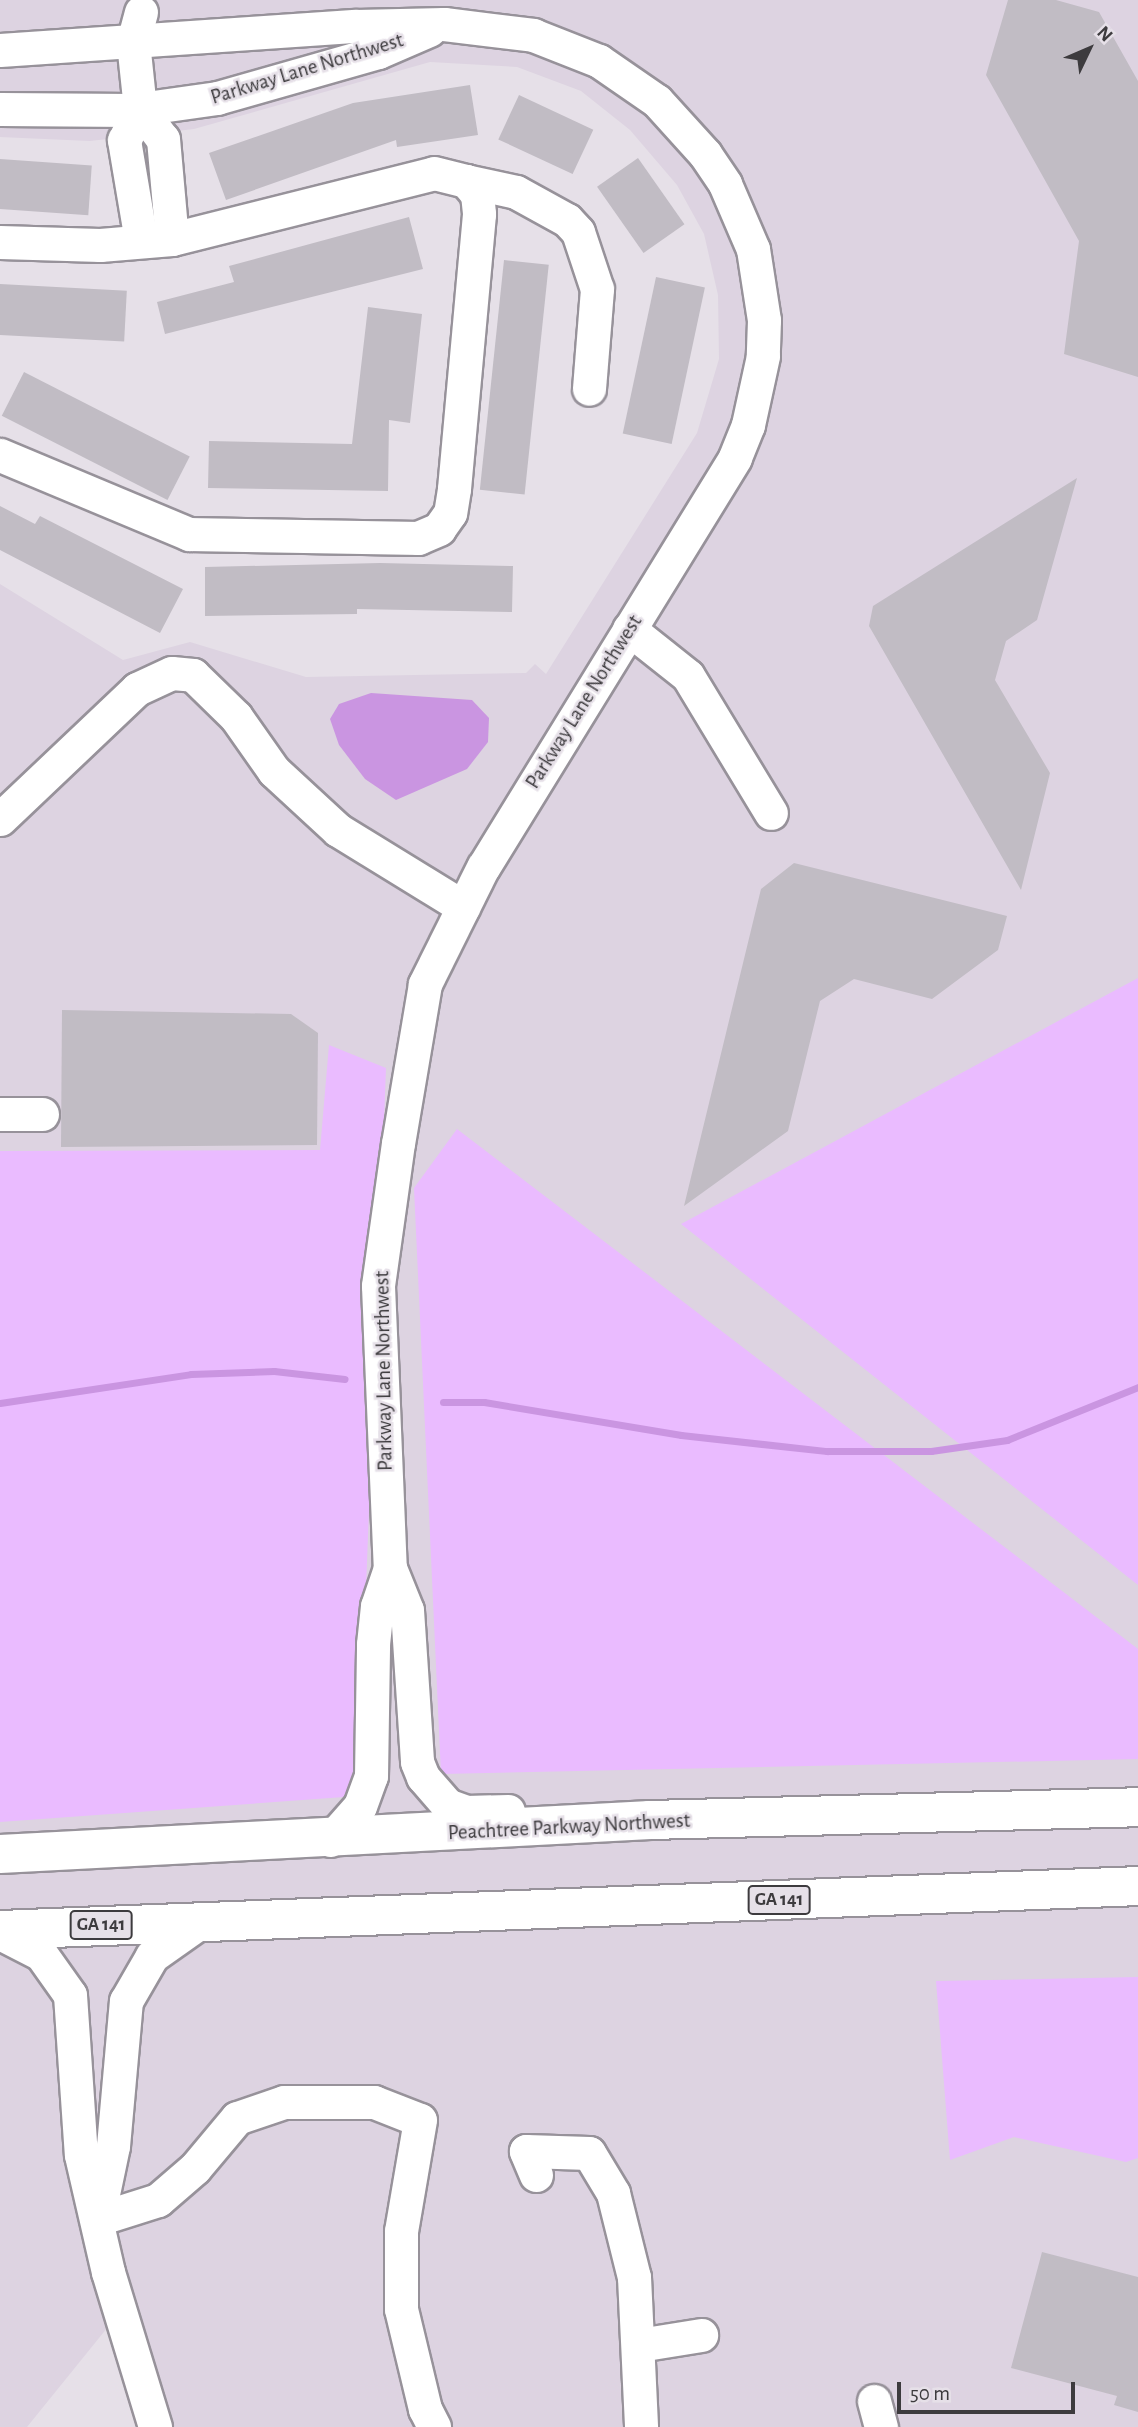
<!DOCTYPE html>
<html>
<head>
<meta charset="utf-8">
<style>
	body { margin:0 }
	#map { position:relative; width:1138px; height:2427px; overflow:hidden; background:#e6e0e8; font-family:"Alegreya Sans",sans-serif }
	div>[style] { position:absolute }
	.built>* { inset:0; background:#ddd3e1 }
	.green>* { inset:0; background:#eabbff }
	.water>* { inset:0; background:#ca95e1 }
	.stream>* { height:7px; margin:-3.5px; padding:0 3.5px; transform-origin:3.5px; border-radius:3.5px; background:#ca95e1 }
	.building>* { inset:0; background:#c1bcc4; transform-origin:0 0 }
	.roads { filter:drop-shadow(2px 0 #97929a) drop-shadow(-2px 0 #97929a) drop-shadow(0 2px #97929a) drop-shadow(0 -2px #97929a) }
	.minor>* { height:33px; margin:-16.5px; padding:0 16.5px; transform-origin:16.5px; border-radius:16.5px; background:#fff }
	.highway>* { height:38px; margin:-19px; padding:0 19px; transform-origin:19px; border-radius:19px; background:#fff }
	span { translate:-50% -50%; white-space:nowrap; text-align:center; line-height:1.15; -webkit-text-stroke:5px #e6e0e8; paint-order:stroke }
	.shield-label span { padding:2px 5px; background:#e6e0e8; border:2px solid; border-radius:5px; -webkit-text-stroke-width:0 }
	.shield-label { font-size:19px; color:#3d3b3e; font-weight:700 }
	.street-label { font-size:21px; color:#3d3b3e }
	.north { position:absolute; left:1054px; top:14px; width:70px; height:70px; -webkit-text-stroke:5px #e6e0e8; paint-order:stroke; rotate:46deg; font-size:19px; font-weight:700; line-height:28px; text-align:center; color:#3d3b3e }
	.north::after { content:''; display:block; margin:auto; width:24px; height:32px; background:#3d3b3e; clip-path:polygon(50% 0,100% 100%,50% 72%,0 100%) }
	.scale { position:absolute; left:897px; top:2382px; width:178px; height:32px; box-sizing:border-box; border:4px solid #3d3b3e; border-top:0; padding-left:9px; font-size:21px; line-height:24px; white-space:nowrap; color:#3d3b3e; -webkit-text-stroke:5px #e6e0e8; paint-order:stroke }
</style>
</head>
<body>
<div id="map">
	<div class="built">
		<div style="clip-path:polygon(0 0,1138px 0,1138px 2427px,155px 2427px,116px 2317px,27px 2427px,0 2427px,0 584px,123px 660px,190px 642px,306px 677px,526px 673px,535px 664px,546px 674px,697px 433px,719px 359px,718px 295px,704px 234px,677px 185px,630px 130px,581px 91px,517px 67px,430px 62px,194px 129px,90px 141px,0 137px)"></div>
	</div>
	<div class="green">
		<div style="clip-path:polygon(1138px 978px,1138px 1585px,681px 1224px)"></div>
		<div style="clip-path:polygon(329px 1045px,386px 1068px,358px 1796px,0 1822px,0 1151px,320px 1150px)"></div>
		<div style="clip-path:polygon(457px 1129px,1138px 1649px,1138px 1759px,441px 1774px,414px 1188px)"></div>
		<div style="clip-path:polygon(1138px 1977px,1138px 2158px,1126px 2162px,1014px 2137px,950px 2160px,936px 1981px)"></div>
	</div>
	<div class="water">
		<div style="clip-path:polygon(371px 693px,472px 700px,489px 718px,488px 742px,467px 769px,396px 800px,365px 779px,339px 745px,330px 719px,339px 704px)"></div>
	</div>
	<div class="stream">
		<div style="left:443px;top:1402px;width:41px"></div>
		<div style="left:484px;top:1402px;width:200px;rotate:9.5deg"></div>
		<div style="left:681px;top:1435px;width:147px;rotate:6.3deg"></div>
		<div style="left:827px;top:1451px;width:104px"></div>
		<div style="left:931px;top:1451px;width:77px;rotate:-8.2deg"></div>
		<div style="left:1007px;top:1440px;width:141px;rotate:-22deg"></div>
		<div style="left:0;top:1403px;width:193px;rotate:-8.6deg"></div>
		<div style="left:191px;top:1374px;width:83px;rotate:-2.1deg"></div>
		<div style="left:274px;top:1371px;width:71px;rotate:6.4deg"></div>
	</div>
	<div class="building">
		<div style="clip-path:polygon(1008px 0,1056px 0,1099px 12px,1138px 81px,1138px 377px,1064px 354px,1079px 241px,986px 75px)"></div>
		<div style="clip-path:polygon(470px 85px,478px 135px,397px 147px,396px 140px,226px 200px,209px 153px,353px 103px)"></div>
		<div style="left:519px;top:95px;width:82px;height:49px;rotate:25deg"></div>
		<div style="left:638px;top:158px;width:81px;height:50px;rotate:55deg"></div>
		<div style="left:0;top:159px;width:92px;height:50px;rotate:4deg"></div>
		<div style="clip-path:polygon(409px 217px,423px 269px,165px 334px,157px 302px,234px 282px,229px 266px)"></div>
		<div style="left:504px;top:260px;width:45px;height:231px;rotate:6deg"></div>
		<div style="left:656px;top:277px;width:50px;height:160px;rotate:12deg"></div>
		<div style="left:0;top:284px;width:127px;height:51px;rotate:3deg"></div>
		<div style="clip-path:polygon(368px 307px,422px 314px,410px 423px,389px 420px,388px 491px,208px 488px,209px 441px,352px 444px)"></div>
		<div style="left:24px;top:372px;width:186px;height:49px;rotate:27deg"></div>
		<div style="clip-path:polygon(1077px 478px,1037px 620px,1006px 641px,995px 680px,1050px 773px,1021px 890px,869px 626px,873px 606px)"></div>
		<div style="clip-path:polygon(0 506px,35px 524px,40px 516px,183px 589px,160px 633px,0 550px)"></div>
		<div style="clip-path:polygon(380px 563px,513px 566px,512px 612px,357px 609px,357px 614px,205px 616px,205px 567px)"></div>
		<div style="clip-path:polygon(794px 863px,1007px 916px,998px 950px,932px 999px,854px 979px,820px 1001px,788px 1131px,684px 1206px,761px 889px)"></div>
		<div style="clip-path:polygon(62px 1010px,291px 1014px,318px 1033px,317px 1145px,61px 1147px)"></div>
		<div style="clip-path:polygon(1042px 2252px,1138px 2277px,1138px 2412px,1114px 2405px,1117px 2396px,1011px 2368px)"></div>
	</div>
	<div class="roads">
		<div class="minor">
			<div style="left:141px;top:12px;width:31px;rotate:105deg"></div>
			<div style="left:133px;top:42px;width:67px;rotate:84deg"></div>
			<div style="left:140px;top:109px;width:38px;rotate:53deg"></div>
			<div style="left:163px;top:139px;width:100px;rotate:84.9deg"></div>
			<div style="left:0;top:50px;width:357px;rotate:-3.9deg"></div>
			<div style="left:356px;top:26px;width:88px;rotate:-1.3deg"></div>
			<div style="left:444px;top:24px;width:90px;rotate:7deg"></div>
			<div style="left:533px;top:35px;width:71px;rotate:21.5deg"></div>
			<div style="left:599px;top:61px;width:70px;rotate:34.6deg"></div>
			<div style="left:657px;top:101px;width:72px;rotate:47.8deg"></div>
			<div style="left:705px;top:154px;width:36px;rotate:56deg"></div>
			<div style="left:725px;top:184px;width:71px;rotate:66.7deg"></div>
			<div style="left:753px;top:249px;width:72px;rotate:81.2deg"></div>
			<div style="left:764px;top:320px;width:36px;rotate:92deg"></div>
			<div style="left:763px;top:356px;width:71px;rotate:102.3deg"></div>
			<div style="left:748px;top:425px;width:35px;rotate:112deg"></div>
			<div style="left:735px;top:458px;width:480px;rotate:121.6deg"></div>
			<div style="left:483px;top:867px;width:131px;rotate:116.4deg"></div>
			<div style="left:425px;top:984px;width:161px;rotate:99.6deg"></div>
			<div style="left:398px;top:1143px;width:144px;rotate:98deg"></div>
			<div style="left:378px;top:1286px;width:282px;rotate:87.6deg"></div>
			<div style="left:390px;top:1568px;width:45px;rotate:68deg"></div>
			<div style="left:407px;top:1610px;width:152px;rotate:86.2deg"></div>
			<div style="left:417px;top:1762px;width:16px;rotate:68deg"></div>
			<div style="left:423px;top:1777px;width:37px;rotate:49deg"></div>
			<div style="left:447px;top:1805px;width:20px;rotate:20deg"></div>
			<div style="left:466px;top:1812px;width:42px;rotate:-1.4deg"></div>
			<div style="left:0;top:109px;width:132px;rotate:0.4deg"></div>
			<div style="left:132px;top:110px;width:86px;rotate:-8deg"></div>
			<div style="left:217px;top:98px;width:167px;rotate:-15.9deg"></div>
			<div style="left:378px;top:52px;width:56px;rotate:-23.3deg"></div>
			<div style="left:140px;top:109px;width:35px;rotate:117deg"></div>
			<div style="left:124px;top:140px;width:101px;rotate:80.4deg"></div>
			<div style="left:466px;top:181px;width:51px;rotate:12.4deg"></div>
			<div style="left:516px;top:192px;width:58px;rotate:28.8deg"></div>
			<div style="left:567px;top:220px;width:16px;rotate:47deg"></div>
			<div style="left:578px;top:232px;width:60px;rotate:71.6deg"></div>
			<div style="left:597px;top:289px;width:100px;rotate:94.6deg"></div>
			<div style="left:0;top:242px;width:100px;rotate:1.7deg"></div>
			<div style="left:100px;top:245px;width:72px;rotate:-4.8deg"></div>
			<div style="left:172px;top:239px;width:270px;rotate:-14.1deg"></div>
			<div style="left:434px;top:173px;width:33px;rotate:14deg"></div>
			<div style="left:466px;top:181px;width:17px;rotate:50deg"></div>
			<div style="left:477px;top:194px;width:20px;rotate:84deg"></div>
			<div style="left:479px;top:214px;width:276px;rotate:95.2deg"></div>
			<div style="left:454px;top:489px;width:24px;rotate:99deg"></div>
			<div style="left:450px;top:513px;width:19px;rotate:125deg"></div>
			<div style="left:439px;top:529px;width:23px;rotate:157deg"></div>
			<div style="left:418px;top:538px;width:229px;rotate:-179deg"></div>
			<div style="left:189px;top:534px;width:205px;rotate:-157.3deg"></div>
			<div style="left:629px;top:629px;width:75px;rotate:38.5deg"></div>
			<div style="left:688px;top:676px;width:160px;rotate:58.8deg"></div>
			<div style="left:0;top:819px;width:189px;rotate:-43.5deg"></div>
			<div style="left:137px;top:689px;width:38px;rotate:-25deg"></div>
			<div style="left:172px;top:673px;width:21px;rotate:5deg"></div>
			<div style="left:193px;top:675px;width:60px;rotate:44.3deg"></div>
			<div style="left:236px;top:717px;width:66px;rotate:54.9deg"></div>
			<div style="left:274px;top:771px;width:87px;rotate:42.7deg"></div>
			<div style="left:338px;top:830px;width:147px;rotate:31.6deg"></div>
			<div style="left:0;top:1114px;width:42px"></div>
			<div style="left:330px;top:1840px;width:45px;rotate:-48.6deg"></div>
			<div style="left:360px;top:1806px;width:32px;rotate:-70deg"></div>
			<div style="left:371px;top:1776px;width:132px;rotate:-89.1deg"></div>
			<div style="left:373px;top:1644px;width:38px;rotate:-84deg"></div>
			<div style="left:377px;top:1606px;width:40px;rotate:-71.1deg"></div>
			<div style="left:0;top:1933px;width:46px;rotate:27.1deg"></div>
			<div style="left:41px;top:1954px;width:50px;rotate:54.7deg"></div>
			<div style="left:70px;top:1995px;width:160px;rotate:86.1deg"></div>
			<div style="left:81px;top:2155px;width:120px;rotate:77deg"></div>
			<div style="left:108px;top:2272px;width:162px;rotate:73.1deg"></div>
			<div style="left:536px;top:2175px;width:26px;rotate:-113deg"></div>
			<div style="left:526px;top:2151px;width:63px;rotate:1.8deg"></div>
			<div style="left:589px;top:2153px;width:47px;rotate:59deg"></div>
			<div style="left:613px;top:2193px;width:87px;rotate:76deg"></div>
			<div style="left:634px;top:2277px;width:150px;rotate:87.3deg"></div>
			<div style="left:99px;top:2213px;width:68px;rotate:-78.2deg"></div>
			<div style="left:113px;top:2146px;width:146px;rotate:-84.9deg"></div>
			<div style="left:126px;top:2001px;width:52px;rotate:-60deg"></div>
			<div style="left:152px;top:1956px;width:62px;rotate:-35.2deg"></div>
			<div style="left:98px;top:2219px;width:63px;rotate:-17.6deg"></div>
			<div style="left:158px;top:2200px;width:49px;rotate:-40.9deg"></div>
			<div style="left:195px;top:2168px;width:65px;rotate:-50deg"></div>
			<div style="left:237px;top:2118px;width:50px;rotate:-18.8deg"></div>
			<div style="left:284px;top:2102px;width:90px"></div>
			<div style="left:374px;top:2102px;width:49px;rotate:21.4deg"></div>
			<div style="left:420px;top:2120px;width:113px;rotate:99.7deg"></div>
			<div style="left:401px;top:2231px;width:78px;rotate:90deg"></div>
			<div style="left:401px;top:2309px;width:103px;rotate:76.5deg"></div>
			<div style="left:425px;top:2409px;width:20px;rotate:63deg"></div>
			<div style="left:639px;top:2345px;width:63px;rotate:-9.2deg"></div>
			<div style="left:874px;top:2401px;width:27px;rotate:75deg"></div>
		</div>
		<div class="highway">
			<div style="left:0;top:1854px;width:651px;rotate:-2.99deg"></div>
			<div style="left:650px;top:1820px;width:488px;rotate:-1.5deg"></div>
			<div style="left:0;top:1930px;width:1139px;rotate:-2.21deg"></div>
		</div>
	</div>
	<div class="shield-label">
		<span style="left:779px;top:1900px">GA 141</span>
		<span style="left:101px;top:1925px">GA 141</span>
	</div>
	<div class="street-label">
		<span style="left:307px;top:69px;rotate:-17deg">Parkway Lane Northwest</span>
		<span style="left:584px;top:702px;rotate:-58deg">Parkway Lane Northwest</span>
		<span style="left:384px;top:1371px;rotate:-91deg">Parkway Lane Northwest</span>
		<span style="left:569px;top:1827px;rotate:-3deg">Peachtree Parkway Northwest</span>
	</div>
	<div class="north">N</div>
	<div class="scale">50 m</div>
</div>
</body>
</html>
